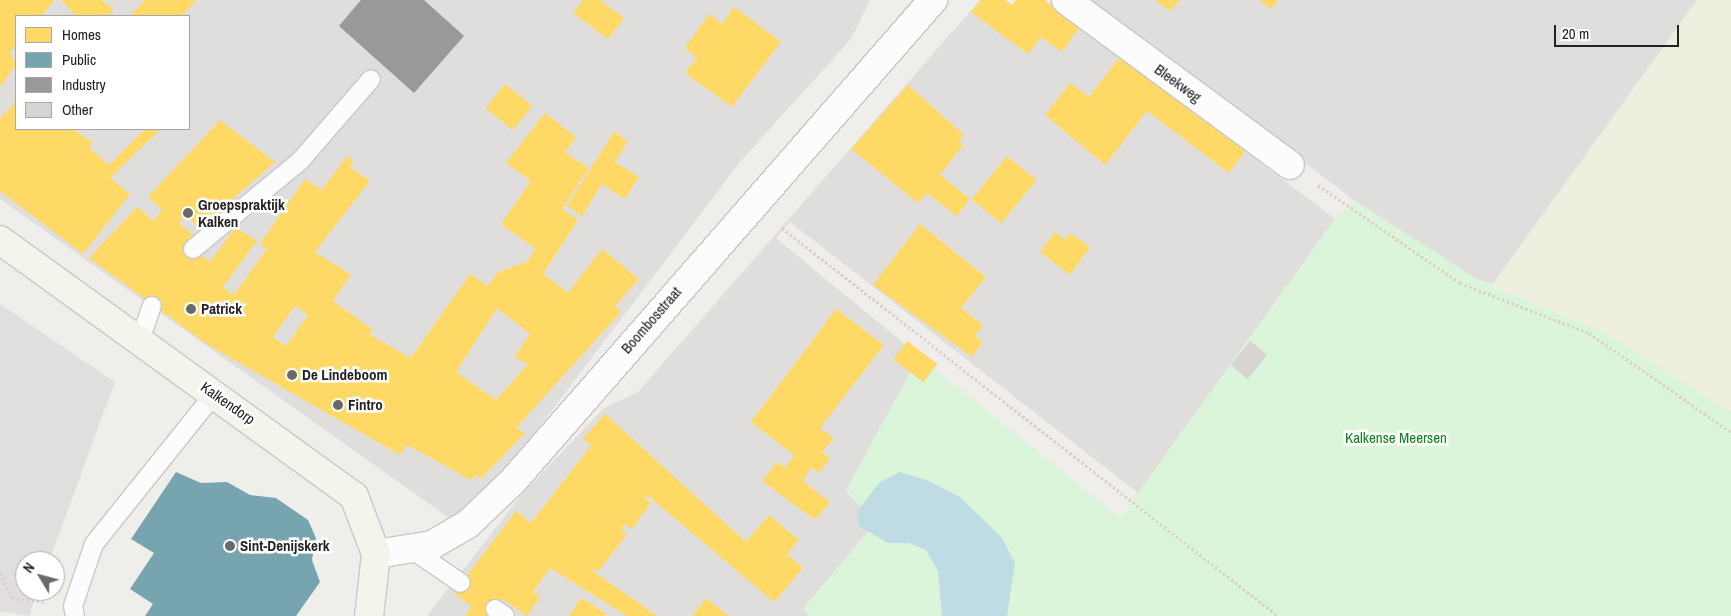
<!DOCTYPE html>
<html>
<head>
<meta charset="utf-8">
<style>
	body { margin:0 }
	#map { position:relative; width:1731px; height:616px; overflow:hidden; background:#f0eeeb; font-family:"Archivo Narrow",sans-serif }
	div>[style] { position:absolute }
	.residential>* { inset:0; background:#dfdedc }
	.farmland>* { inset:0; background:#efefdf }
	.park>* { inset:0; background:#daf5da }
	.parking>* { inset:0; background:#e0dfde }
	.water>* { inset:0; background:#bfdbe3 }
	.homes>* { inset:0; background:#ffd966; transform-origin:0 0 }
	.public>* { inset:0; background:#76a5af }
	.industry>* { inset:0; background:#999 }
	.building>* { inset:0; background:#d7d4d2; transform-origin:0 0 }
	.path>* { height:3px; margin-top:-1.5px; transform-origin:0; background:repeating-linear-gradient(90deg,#dccecd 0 2.5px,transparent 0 5px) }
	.roads { filter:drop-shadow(1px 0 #c9c8c7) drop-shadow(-1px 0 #c9c8c7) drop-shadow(0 1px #c9c8c7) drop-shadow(0 -1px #c9c8c7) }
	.service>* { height:18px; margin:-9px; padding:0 9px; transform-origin:9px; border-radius:9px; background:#fdfcfc }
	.minor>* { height:28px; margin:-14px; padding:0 14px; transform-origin:14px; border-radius:14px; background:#fdfcfc }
	.secondary>* { height:28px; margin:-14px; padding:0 14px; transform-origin:14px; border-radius:14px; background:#f4f4ed }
	.dots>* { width:14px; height:14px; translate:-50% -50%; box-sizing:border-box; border:2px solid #fff; border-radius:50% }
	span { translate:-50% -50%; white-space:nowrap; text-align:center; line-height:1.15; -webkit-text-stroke:5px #fff; paint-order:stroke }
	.street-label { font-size:15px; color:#222 }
	.poi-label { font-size:15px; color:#222; font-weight:700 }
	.left { translate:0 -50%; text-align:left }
	.park-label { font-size:15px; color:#0c8416 }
	.legend { position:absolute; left:15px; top:15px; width:175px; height:115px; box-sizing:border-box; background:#fff; border:1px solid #a7a7a7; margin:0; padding:6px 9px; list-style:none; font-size:15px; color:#222 }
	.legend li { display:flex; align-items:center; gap:10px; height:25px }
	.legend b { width:25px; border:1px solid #a7a7a7 }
	.north { position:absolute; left:15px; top:551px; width:50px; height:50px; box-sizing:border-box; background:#fff; border:1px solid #a7a7a7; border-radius:50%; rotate:307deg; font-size:14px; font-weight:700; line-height:20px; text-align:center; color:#222 }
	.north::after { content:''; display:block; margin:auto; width:18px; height:22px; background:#6a6968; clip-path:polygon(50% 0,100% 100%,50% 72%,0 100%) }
	.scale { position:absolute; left:1554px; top:25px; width:125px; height:22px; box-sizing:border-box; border:2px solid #222; border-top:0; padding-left:6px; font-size:15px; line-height:18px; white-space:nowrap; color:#222; -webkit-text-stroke:4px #fff; paint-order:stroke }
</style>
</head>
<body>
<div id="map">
	<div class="residential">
		<div style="clip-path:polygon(evenodd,0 0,870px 0,851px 39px,740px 162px,493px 488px,449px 518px,0 199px,0 0,16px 16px,189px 16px,189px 129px,16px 129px,16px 16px)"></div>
		<div style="clip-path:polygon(980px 0,1005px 0,1012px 5px,1016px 0,1045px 0,1335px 219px,1138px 493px,790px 222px,776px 238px,919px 356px,846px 491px,876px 522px,803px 609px,809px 616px,427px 616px,523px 493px,603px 409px,638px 392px)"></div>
		<div style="clip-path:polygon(1091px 0,1697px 0,1493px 284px,1476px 279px,1355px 201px)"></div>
	</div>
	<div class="farmland">
		<div style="clip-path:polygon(1697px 0,1731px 0,1731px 412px,1607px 334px,1493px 284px)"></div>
	</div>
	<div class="park">
		<div style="clip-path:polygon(1355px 201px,1476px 279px,1607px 334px,1731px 412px,1731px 616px,809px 616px,803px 610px,876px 522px,846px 491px,919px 356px,1120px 518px,1335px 219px)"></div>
	</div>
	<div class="parking">
		<div style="clip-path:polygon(0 304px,115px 382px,49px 561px,25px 561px,25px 591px,38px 591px,29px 616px,0 611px)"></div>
	</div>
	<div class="water">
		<div style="clip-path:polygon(899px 472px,927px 480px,960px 497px,1002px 538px,1015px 563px,1007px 616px,942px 616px,938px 571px,926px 550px,909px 543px,888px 543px,859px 526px,857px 512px,879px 483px)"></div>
	</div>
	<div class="homes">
		<div style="clip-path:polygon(0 0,55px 0,41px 16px,16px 16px,16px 45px,10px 52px,16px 65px,0 87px)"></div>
		<div style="clip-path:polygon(61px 0,102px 0,114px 10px,107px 16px,76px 16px)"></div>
		<div style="clip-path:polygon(145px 0,196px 0,182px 16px,130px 16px)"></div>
		<div style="clip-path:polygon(583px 0,600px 0,624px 18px,608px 39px,573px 13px)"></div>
		<div style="clip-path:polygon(981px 0,1005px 0,1012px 5px,1016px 0,1045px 0,1080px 27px,1062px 52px,1041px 37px,1028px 54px,971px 12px)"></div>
		<div style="clip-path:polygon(1155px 0,1180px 0,1170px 11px)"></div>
		<div style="clip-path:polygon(1259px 0,1278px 0,1271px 9px)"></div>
		<div style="clip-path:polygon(734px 7px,781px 42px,732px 107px,685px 73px,697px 58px,685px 48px,709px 14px,722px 24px)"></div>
		<div style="clip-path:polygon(1119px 58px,1245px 151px,1229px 173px,1147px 111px,1105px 165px,1045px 115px,1070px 83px,1089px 97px)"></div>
		<div style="left:505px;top:84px;width:35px;height:31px;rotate:39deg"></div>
		<div style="clip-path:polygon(908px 85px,964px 135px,959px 141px,963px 145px,940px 175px,970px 199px,957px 216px,927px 193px,918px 203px,851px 149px)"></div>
		<div style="clip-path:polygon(16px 101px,16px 129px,73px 129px,93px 143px,89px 147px,109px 165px,145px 129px,161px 129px,110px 178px,130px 194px,83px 254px,0 191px,0 119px)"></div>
		<div style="clip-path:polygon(evenodd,545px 113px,576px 137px,565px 153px,589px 168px,562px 209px,578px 220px,543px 274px,568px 293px,602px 249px,639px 279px,615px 306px,621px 312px,516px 428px,525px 433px,481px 479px,475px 475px,471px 480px,407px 445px,400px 455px,208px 345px,89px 258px,137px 207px,154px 221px,162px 209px,148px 197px,220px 120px,275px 162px,218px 212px,204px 233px,186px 215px,179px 223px,198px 240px,192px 249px,210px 262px,236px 227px,257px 241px,223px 287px,234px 295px,267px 249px,260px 244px,305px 179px,322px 190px,347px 156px,354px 161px,350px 167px,370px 181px,315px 252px,351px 275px,333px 301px,373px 330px,370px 335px,411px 358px,470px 274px,488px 286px,498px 272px,527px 262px,536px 249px,501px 224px,531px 181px,506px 163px,545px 113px,295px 306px,308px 315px,286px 346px,273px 337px,295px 306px,545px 113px,497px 308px,530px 334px,514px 357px,528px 364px,496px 400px,456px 372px,497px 308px)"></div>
		<div style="clip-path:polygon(614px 132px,628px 141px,615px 162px,639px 177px,625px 199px,602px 184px,582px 216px,567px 206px)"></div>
		<div style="left:1007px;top:156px;width:38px;height:56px;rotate:39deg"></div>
		<div style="clip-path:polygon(920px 224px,986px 277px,961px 308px,983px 325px,975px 336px,983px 342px,972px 357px,873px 285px)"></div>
		<div style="clip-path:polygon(1055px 232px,1065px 240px,1070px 233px,1090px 247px,1070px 275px,1040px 252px)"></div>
		<div style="clip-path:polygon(836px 309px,884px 345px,820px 428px,834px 438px,822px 452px,830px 458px,819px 473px,811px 467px,803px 481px,830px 502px,815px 520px,762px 481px,777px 462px,785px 468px,794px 455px,751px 422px)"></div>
		<div style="left:907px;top:341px;width:38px;height:23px;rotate:37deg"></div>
		<div style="clip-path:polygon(605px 414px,746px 542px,769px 515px,799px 540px,787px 554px,803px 568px,774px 602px,647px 495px,645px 499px,651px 503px,632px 529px,625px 524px,621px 529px,627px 534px,599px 571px,590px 569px,657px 616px,627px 616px,550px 568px,533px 592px,540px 597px,527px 616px,502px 599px,489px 616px,465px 616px,472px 607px,454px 593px,516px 511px,531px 523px,591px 446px,583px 439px)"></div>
		<div style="clip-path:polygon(581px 598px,607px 614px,605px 616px,569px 616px)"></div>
		<div style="clip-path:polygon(706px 598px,729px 616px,692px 616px)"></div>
	</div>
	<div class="public">
		<div style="clip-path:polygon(176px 472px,201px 483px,227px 482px,250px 495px,276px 498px,308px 520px,316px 538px,312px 560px,320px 582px,296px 616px,145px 616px,153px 604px,130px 589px,154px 553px,131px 539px)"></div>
	</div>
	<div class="industry">
		<div style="clip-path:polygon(361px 0,424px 0,464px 36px,414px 93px,339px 26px)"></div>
	</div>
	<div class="building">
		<div style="left:1250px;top:341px;width:22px;height:31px;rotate:39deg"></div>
	</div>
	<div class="path">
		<div style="left:1318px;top:185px;width:173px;rotate:34.6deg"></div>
		<div style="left:1460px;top:283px;width:138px;rotate:21.2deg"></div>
		<div style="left:1589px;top:333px;width:173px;rotate:34.9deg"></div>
		<div style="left:782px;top:228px;width:630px;rotate:38.03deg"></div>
		<div style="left:0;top:573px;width:28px;rotate:64deg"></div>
		<div style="left:12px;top:598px;width:32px;rotate:7deg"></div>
	</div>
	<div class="roads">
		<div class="service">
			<div style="left:193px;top:249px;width:139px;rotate:-39.4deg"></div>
			<div style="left:300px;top:161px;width:108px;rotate:-49.1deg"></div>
			<div style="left:140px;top:340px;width:36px;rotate:-71deg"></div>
			<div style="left:411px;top:549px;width:60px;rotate:34.2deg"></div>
			<div style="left:495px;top:609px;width:12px;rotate:35deg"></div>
			<div style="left:75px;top:616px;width:10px;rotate:-101deg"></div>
			<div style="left:73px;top:606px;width:65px;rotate:-71.3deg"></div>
			<div style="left:94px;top:544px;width:193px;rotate:-51.3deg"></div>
		</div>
		<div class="minor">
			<div style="left:1066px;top:0;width:278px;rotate:36.4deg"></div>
			<div style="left:376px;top:554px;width:57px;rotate:-9.1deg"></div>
			<div style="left:432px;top:545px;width:42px;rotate:-30.3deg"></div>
			<div style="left:468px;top:524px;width:62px;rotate:-43.7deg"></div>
			<div style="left:513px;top:481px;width:639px;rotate:-48.87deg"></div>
		</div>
		<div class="secondary">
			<div style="left:0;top:240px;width:437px;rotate:35.9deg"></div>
			<div style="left:354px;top:496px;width:62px;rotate:69.2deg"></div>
			<div style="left:376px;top:554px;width:62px;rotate:96.4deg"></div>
		</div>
	</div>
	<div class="dots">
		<div style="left:188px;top:213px;background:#6a6968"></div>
		<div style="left:191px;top:309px;background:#6a6968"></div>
		<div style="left:292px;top:375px;background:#6a6968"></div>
		<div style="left:338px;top:405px;background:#6a6968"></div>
		<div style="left:230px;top:546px;background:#6a6968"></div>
	</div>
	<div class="street-label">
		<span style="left:1178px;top:83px;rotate:36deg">Bleekweg</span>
		<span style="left:651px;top:320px;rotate:-49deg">Boombosstraat</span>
		<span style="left:228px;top:403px;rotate:35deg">Kalkendorp</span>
	</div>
	<div class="poi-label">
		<span class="left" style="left:198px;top:213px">Groepspraktijk<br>Kalken</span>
		<span class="left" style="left:201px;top:309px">Patrick</span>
		<span class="left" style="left:302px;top:375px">De Lindeboom</span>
		<span class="left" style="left:348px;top:405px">Fintro</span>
		<span class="left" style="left:240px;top:546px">Sint-Denijskerk</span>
	</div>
	<div class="park-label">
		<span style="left:1396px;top:438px">Kalkense Meersen</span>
	</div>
	<ul class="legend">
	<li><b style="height:14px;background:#ffd966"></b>Homes</li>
	<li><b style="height:14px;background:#76a5af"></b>Public</li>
	<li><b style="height:14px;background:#999"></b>Industry</li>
	<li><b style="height:14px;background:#d7d4d2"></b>Other</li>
	</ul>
	<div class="north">N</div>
	<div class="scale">20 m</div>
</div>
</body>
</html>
